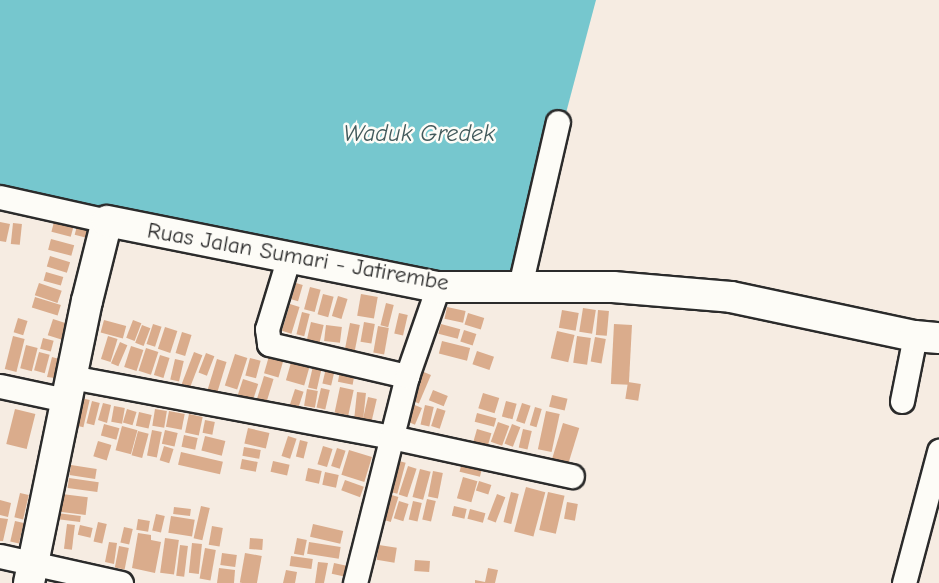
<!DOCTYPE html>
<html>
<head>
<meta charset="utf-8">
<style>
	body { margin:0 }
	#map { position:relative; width:939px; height:583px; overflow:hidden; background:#f6ece2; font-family:"Comic Neue",sans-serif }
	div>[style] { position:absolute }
	.water>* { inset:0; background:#76c7ce }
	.building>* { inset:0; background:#daac8c; transform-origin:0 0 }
	.roads { filter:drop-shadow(2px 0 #2b2b2b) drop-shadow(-2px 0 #2b2b2b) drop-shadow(0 2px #2b2b2b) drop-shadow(0 -2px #2b2b2b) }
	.minor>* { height:23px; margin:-11.5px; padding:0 11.5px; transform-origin:11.5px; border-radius:11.5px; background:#fdfcf7 }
	.major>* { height:30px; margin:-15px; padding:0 15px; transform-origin:15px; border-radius:15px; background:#fdfcf7 }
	span { translate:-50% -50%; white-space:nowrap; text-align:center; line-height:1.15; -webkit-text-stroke:5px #fdfcf7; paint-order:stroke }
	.street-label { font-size:23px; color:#2b2b2b }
	.water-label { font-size:24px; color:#425a5c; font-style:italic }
</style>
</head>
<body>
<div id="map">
	<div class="water">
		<div style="clip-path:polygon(0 0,596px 0,520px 286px,155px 224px,0 191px)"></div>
	</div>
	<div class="building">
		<div style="clip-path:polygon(0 222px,10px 224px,6px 242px,0 241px)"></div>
		<div style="left:54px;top:222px;width:20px;height:10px;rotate:15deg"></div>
		<div style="left:13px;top:223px;width:9px;height:21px;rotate:6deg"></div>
		<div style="left:77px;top:226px;width:16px;height:9px;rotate:15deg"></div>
		<div style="left:51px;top:239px;width:24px;height:11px;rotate:15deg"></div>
		<div style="left:50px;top:256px;width:21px;height:11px;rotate:17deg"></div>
		<div style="left:46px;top:272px;width:18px;height:9px;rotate:16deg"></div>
		<div style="left:39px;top:283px;width:24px;height:13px;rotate:19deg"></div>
		<div style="left:296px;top:283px;width:7px;height:17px;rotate:16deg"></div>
		<div style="left:310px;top:287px;width:11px;height:23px;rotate:15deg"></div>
		<div style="left:323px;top:294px;width:11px;height:21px;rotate:15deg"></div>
		<div style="left:361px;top:294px;width:17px;height:22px;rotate:10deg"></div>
		<div style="left:338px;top:296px;width:10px;height:21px;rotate:17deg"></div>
		<div style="left:35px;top:297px;width:27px;height:11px;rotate:17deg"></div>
		<div style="left:386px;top:303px;width:8px;height:23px;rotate:14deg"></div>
		<div style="left:290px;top:304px;width:10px;height:28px;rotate:17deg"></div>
		<div style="left:447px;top:307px;width:19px;height:12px;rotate:12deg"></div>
		<div style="left:583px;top:308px;width:13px;height:24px;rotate:9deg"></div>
		<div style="left:562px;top:310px;width:17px;height:18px;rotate:10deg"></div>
		<div style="left:598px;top:310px;width:11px;height:25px;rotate:5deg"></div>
		<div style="left:302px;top:312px;width:8px;height:23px;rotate:14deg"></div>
		<div style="left:399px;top:313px;width:9px;height:21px;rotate:13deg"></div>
		<div style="left:468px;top:313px;width:17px;height:12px;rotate:17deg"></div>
		<div style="left:18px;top:318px;width:10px;height:15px;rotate:17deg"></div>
		<div style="left:53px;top:319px;width:16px;height:17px;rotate:18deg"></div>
		<div style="left:104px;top:320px;width:23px;height:13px;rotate:15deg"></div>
		<div style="left:133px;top:320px;width:9px;height:19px;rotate:21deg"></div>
		<div style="left:311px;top:322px;width:13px;height:18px;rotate:13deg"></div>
		<div style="left:364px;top:322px;width:11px;height:20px;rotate:10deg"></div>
		<div style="left:350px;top:323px;width:10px;height:30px;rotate:11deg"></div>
		<div style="left:153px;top:324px;width:9px;height:21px;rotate:18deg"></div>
		<div style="left:441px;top:324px;width:20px;height:10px;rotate:15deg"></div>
		<div style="left:614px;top:324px;width:18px;height:60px;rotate:3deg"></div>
		<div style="left:142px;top:325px;width:9px;height:19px;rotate:21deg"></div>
		<div style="left:326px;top:325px;width:16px;height:16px;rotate:7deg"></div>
		<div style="left:378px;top:326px;width:11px;height:27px;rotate:10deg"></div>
		<div style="left:165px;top:327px;width:13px;height:23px;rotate:18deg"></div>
		<div style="left:464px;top:330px;width:13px;height:12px;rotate:18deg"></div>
		<div style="left:557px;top:331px;width:18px;height:28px;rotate:13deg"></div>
		<div style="left:182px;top:332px;width:10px;height:22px;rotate:17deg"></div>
		<div style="left:13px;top:336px;width:12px;height:34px;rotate:14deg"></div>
		<div style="left:108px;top:336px;width:10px;height:24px;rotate:17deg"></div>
		<div style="left:577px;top:336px;width:14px;height:27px;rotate:8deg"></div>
		<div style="left:595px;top:337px;width:11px;height:25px;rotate:10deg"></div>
		<div style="left:43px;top:338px;width:11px;height:11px;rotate:15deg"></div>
		<div style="left:442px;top:341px;width:29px;height:13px;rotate:14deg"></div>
		<div style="left:120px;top:342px;width:8px;height:23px;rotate:23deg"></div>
		<div style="left:26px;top:345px;width:12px;height:24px;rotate:14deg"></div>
		<div style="left:131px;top:346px;width:13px;height:22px;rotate:18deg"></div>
		<div style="left:146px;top:348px;width:13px;height:24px;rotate:18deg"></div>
		<div style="left:477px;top:351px;width:18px;height:14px;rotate:19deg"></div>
		<div style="left:39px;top:352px;width:11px;height:19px;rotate:15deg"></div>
		<div style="left:194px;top:352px;width:9px;height:34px;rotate:21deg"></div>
		<div style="left:206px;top:353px;width:9px;height:21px;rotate:21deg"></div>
		<div style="left:235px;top:354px;width:13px;height:33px;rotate:18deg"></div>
		<div style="left:160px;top:355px;width:10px;height:21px;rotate:17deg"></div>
		<div style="left:269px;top:356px;width:15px;height:18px;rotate:16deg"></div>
		<div style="clip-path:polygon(52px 357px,59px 359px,55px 378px,47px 377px)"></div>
		<div style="left:250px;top:358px;width:11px;height:18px;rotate:15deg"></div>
		<div style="left:175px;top:359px;width:9px;height:21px;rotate:13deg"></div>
		<div style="left:217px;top:359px;width:10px;height:35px;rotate:17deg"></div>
		<div style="left:292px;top:359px;width:19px;height:22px;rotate:16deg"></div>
		<div style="left:313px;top:366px;width:9px;height:22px;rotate:13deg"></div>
		<div style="left:326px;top:368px;width:9px;height:16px;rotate:13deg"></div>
		<div style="left:419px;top:370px;width:13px;height:31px;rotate:23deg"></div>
		<div style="left:340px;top:371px;width:15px;height:11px;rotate:11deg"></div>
		<div style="left:264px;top:376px;width:10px;height:28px;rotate:17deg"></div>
		<div style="left:243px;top:379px;width:16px;height:20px;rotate:18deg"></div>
		<div style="left:628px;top:382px;width:13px;height:17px;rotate:9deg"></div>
		<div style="left:340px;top:387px;width:14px;height:26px;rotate:12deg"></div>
		<div style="left:321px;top:388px;width:9px;height:20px;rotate:13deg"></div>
		<div style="left:295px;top:389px;width:9px;height:20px;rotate:18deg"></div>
		<div style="left:307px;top:389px;width:11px;height:17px;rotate:10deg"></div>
		<div style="left:433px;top:390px;width:16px;height:11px;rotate:22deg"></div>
		<div style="left:357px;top:392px;width:9px;height:26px;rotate:6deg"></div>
		<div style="left:483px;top:393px;width:17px;height:16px;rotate:17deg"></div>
		<div style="left:552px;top:395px;width:16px;height:12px;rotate:14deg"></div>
		<div style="left:77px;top:397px;width:13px;height:28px;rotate:13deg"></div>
		<div style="left:368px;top:397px;width:9px;height:26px;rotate:13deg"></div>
		<div style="left:92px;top:401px;width:8px;height:23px;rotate:14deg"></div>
		<div style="left:506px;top:401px;width:11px;height:16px;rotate:15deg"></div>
		<div style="clip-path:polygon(103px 403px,111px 405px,107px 423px,98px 420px)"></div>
		<div style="left:410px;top:403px;width:13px;height:18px;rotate:23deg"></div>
		<div style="left:522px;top:403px;width:9px;height:19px;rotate:18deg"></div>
		<div style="left:425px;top:405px;width:9px;height:20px;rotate:13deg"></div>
		<div style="left:114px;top:406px;width:11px;height:16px;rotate:10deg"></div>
		<div style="left:535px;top:407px;width:7px;height:19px;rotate:16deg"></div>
		<div style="left:437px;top:408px;width:9px;height:19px;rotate:18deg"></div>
		<div style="left:15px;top:409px;width:21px;height:36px;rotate:14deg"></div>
		<div style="left:127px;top:409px;width:10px;height:14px;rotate:17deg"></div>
		<div style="left:155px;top:409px;width:12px;height:17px;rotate:9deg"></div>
		<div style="left:169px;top:411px;width:16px;height:16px;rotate:11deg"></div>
		<div style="left:546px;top:411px;width:14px;height:39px;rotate:12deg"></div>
		<div style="left:139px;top:412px;width:13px;height:14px;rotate:13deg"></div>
		<div style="left:477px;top:413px;width:20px;height:9px;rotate:15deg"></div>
		<div style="left:189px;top:414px;width:14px;height:19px;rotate:12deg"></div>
		<div style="left:205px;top:420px;width:10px;height:13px;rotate:11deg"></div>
		<div style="left:498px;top:422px;width:12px;height:21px;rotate:20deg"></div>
		<div style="left:563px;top:423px;width:17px;height:37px;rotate:17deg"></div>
		<div style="left:104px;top:424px;width:16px;height:12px;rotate:15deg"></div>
		<div style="left:512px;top:424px;width:9px;height:21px;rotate:21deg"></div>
		<div style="left:122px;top:426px;width:16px;height:25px;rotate:15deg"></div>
		<div style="left:248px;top:428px;width:22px;height:16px;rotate:13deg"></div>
		<div style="left:477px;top:429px;width:15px;height:15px;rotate:16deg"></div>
		<div style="left:523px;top:429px;width:9px;height:19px;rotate:13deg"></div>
		<div style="left:152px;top:430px;width:10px;height:26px;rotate:11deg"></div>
		<div style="left:165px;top:430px;width:13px;height:14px;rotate:13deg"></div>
		<div style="left:138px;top:431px;width:11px;height:25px;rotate:15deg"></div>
		<div style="left:184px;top:435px;width:14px;height:12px;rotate:12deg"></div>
		<div style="left:205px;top:436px;width:21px;height:15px;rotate:14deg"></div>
		<div style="left:288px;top:436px;width:9px;height:21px;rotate:18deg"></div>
		<div style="left:300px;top:440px;width:8px;height:17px;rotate:14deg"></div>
		<div style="left:98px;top:441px;width:14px;height:16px;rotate:17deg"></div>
		<div style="left:164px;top:446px;width:10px;height:15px;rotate:17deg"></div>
		<div style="left:323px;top:446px;width:10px;height:19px;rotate:17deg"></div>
		<div style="left:244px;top:447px;width:17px;height:9px;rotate:10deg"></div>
		<div style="left:337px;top:448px;width:9px;height:19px;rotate:18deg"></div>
		<div style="left:349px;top:450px;width:24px;height:26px;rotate:17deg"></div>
		<div style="left:181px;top:452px;width:43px;height:13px;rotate:13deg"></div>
		<div style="left:242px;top:459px;width:16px;height:10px;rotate:11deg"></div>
		<div style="left:395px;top:460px;width:11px;height:32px;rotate:15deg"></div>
		<div style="left:273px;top:461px;width:17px;height:11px;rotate:13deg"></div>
		<div style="left:462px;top:462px;width:21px;height:10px;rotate:14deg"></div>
		<div style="left:71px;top:465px;width:26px;height:10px;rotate:9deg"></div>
		<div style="left:408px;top:466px;width:9px;height:30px;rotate:18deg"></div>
		<div style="left:308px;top:468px;width:14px;height:13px;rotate:12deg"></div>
		<div style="left:420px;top:469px;width:11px;height:29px;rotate:15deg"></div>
		<div style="left:433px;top:471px;width:10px;height:26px;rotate:11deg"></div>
		<div style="left:325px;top:472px;width:14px;height:13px;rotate:12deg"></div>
		<div style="left:463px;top:477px;width:15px;height:22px;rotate:16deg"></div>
		<div style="left:69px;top:478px;width:30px;height:10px;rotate:8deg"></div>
		<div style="left:345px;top:480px;width:20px;height:11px;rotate:20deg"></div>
		<div style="left:479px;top:481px;width:13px;height:10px;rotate:18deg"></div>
		<div style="left:526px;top:487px;width:20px;height:46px;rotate:15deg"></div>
		<div style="left:511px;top:492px;width:8px;height:31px;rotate:14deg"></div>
		<div style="left:548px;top:492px;width:17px;height:39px;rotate:13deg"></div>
		<div style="left:20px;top:493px;width:9px;height:25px;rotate:13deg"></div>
		<div style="left:385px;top:493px;width:14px;height:26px;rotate:17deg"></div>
		<div style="left:62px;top:494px;width:26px;height:18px;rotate:7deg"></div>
		<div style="left:497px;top:494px;width:9px;height:27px;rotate:21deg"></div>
		<div style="left:427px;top:499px;width:9px;height:21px;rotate:13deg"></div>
		<div style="clip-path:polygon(0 500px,11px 503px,8px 517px,0 515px)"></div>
		<div style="left:399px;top:501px;width:10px;height:18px;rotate:17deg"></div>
		<div style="left:413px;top:501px;width:9px;height:19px;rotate:13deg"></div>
		<div style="left:567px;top:502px;width:11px;height:17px;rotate:10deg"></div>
		<div style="left:201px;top:506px;width:9px;height:33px;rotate:13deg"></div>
		<div style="left:454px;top:506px;width:13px;height:10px;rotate:13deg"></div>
		<div style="left:174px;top:507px;width:17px;height:7px;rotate:7deg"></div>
		<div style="left:470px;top:509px;width:16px;height:10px;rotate:15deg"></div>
		<div style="left:57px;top:513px;width:24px;height:6px;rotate:7deg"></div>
		<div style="left:156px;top:514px;width:9px;height:17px;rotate:13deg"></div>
		<div style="left:171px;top:516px;width:24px;height:17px;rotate:9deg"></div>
		<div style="clip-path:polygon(0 518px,8px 519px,3px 541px,0 541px)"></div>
		<div style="left:138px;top:519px;width:12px;height:11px;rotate:9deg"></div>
		<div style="left:15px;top:521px;width:9px;height:21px;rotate:13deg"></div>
		<div style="left:98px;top:522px;width:9px;height:20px;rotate:13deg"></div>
		<div style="left:67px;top:524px;width:8px;height:25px;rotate:7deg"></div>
		<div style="left:313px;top:524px;width:31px;height:13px;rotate:13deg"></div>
		<div style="left:80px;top:525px;width:13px;height:10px;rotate:13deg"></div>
		<div style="left:212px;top:526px;width:11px;height:19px;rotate:10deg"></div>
		<div style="left:124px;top:527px;width:9px;height:16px;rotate:13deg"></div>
		<div style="clip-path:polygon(138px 533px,151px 535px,151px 540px,161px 542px,155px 573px,132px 568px)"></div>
		<div style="left:165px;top:538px;width:14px;height:35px;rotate:8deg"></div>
		<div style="left:250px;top:538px;width:13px;height:11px;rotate:4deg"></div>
		<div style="left:297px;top:538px;width:10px;height:16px;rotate:11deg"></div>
		<div style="clip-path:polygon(109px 542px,117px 543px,114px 564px,105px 562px)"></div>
		<div style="left:309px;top:542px;width:32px;height:12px;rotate:9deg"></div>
		<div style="left:192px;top:543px;width:10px;height:30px;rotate:6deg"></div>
		<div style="left:180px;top:545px;width:8px;height:31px;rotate:7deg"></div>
		<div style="left:379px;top:545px;width:18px;height:15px;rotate:9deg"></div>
		<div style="left:119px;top:546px;width:10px;height:22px;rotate:11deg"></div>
		<div style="left:205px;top:548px;width:11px;height:31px;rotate:10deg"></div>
		<div style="left:222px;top:553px;width:15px;height:12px;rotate:8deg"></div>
		<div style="left:245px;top:553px;width:17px;height:30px;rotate:10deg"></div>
		<div style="left:291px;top:556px;width:22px;height:10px;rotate:8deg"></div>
		<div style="left:415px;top:560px;width:15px;height:11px;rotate:4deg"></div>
		<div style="clip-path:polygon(318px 562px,328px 563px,324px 583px,315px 583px)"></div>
		<div style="left:334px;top:563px;width:14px;height:11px;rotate:12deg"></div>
		<div style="clip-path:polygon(219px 568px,235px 570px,234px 583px,217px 583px)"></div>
		<div style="clip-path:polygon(488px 568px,498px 570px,495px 583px,475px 583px,475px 580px,485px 582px)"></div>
		<div style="clip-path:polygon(286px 570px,297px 572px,295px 583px,283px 583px)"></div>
	</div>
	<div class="roads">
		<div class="minor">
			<div style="left:0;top:197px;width:110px;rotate:12.6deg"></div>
			<div style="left:288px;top:260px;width:72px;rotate:106.9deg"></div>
			<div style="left:267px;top:329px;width:15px;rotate:82deg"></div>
			<div style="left:269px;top:344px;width:142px;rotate:13.1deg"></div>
			<div style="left:520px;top:286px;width:168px;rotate:-77deg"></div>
			<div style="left:71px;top:377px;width:326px;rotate:10.6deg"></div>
			<div style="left:391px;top:437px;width:185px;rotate:12.2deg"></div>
			<div style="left:0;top:386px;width:67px;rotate:12deg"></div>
			<div style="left:902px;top:401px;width:66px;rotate:-78.7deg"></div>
			<div style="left:0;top:556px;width:124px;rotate:12.6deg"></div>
			<div style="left:355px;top:583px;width:213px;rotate:-75.9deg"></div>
			<div style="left:407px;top:376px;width:94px;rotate:-70.8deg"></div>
			<div style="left:904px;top:583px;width:137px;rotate:-75.1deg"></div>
		</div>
		<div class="major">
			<div style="left:29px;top:583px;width:288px;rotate:-78.4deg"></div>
			<div style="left:87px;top:301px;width:82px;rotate:-76deg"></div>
			<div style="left:107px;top:221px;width:338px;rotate:11.3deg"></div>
			<div style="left:438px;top:287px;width:175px"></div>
			<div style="left:613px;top:287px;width:118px;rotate:4.8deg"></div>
			<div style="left:731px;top:297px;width:188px;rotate:12deg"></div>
			<div style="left:915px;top:336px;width:24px;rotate:5deg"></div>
		</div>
	</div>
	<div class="street-label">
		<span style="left:298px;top:257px;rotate:10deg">Ruas Jalan Sumari - Jatirembe</span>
	</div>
	<div class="water-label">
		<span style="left:419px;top:134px">Waduk Gredek</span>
	</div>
</div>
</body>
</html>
